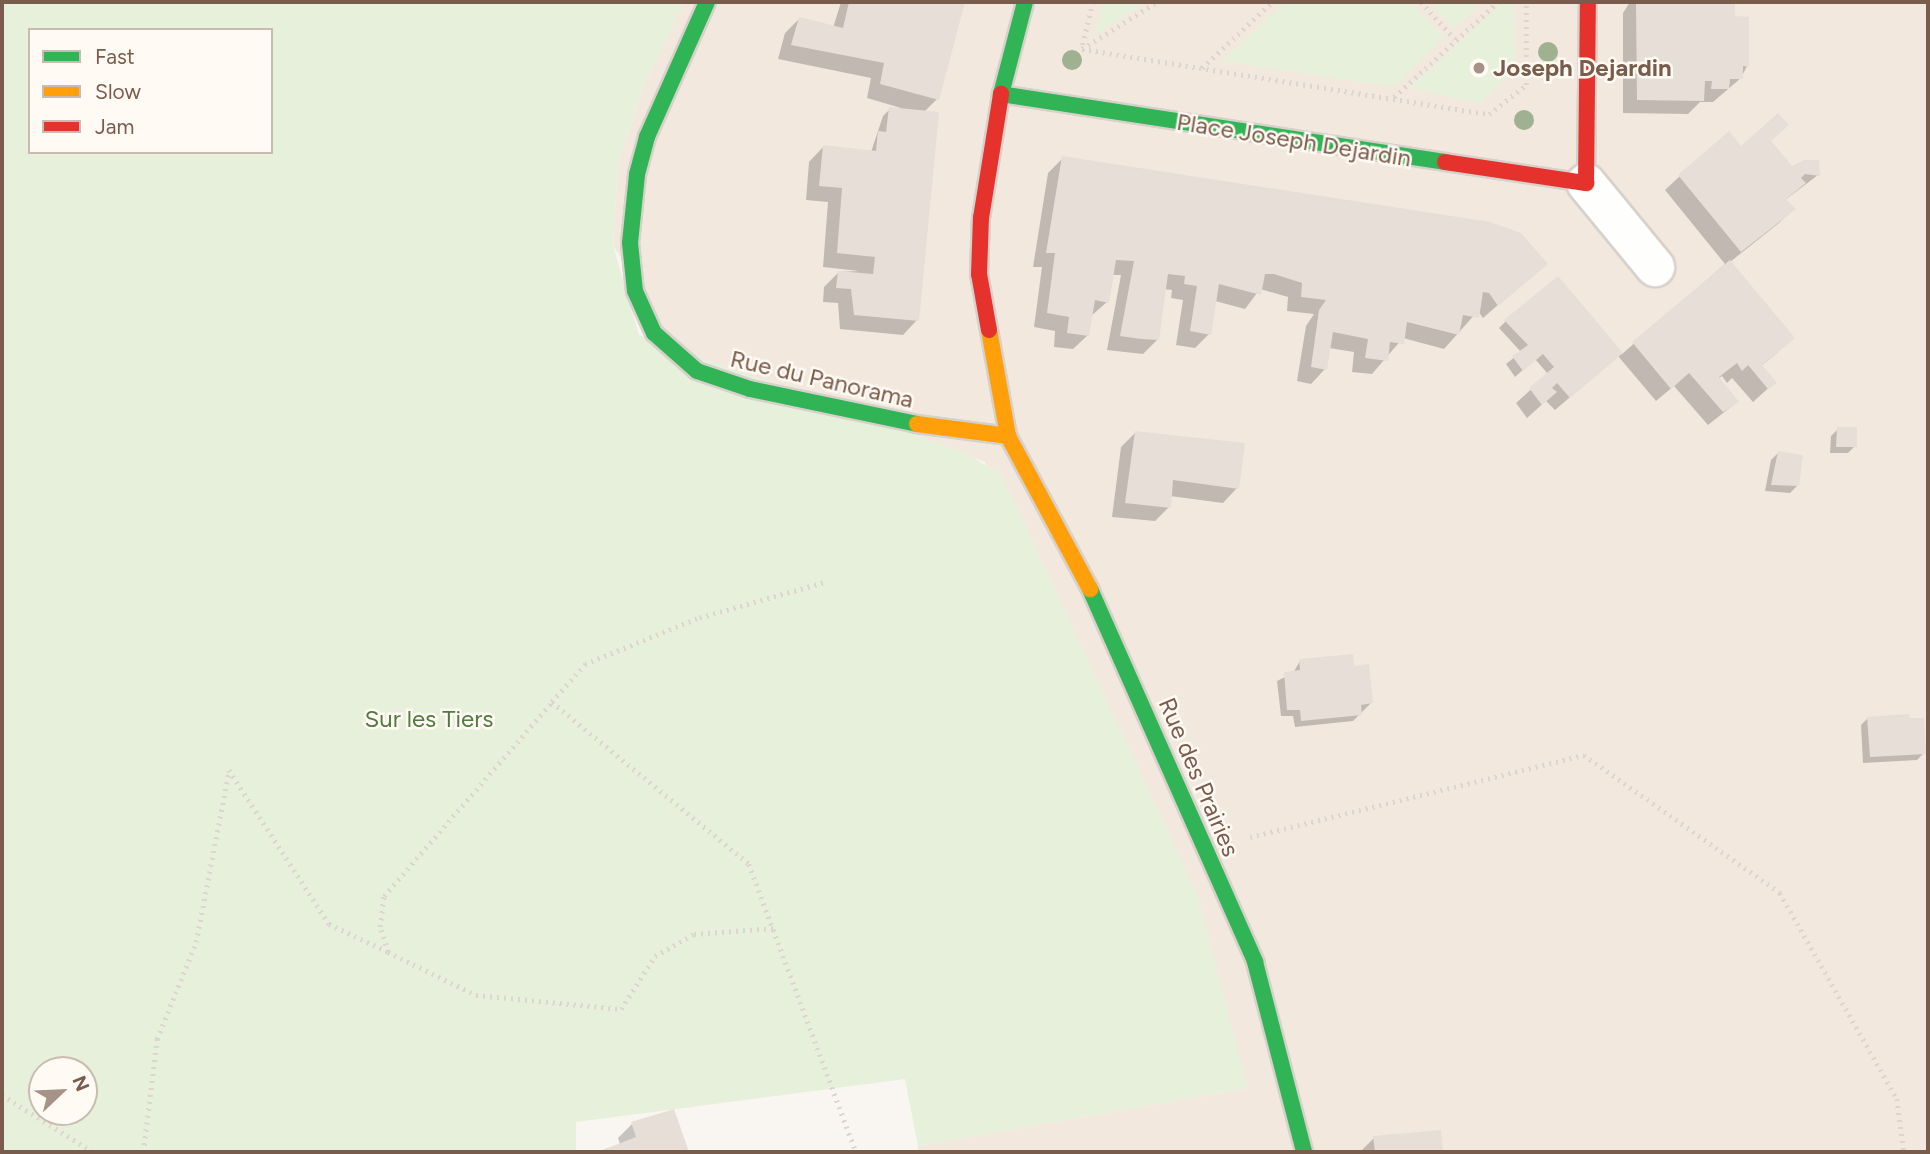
<!DOCTYPE html>
<style>
body{margin:0}
#map{position:relative;width:1930px;height:1154px;overflow:hidden;background:#f9f5f0;font-family:Figtree,sans-serif}
div>[style]{position:absolute}
[style*='--x']{left:calc(var(--x)*1px);top:calc(var(--y)*1px);width:calc(var(--w)*1px);rotate:calc(var(--a)*1deg)}
.residential>*{inset:0;background:#f2e8de}
.green>*{inset:0;background:#e7f0db}
.shadow>*{inset:0;background:#0003}
.building>*{inset:0;background:#e6ded7}
.path>*{height:4.5px;margin-top:-2.25px;transform-origin:0;background:repeating-linear-gradient(90deg,#dcd5d0 0 2px,transparent 0 7px)}
.roads{filter:drop-shadow(2px 0 #d7d1cb) drop-shadow(-2px 0 #d7d1cb) drop-shadow(0 2px #d7d1cb) drop-shadow(0 -2px #d7d1cb)}
.street>*{height:38px;margin:-19px;padding:0 19px;transform-origin:19px;border-radius:19px;background:#fefefd}
.fast>*{height:16px;margin:-8px;padding:0 8px;transform-origin:8px;border-radius:8px;background:#30b455}
.slow>*{height:16px;margin:-8px;padding:0 8px;transform-origin:8px;border-radius:8px;background:#ff9f0a}
.jam>*{height:16px;margin:-8px;padding:0 8px;transform-origin:8px;border-radius:8px;background:#e5322d}
.trees>*{width:20px;height:20px;margin:-10px;border-radius:50%;background:#9eb190}
.dots>*{width:19px;height:19px;translate:-50% -50%;box-sizing:border-box;border:4px solid #fffaf3;border-radius:50%}
span{translate:-50% -50%;white-space:nowrap;text-align:center;line-height:1.15;-webkit-text-stroke:5px #fffaf3;paint-order:stroke}
.poi-label{font-size:24px;color:#7a5c4d;font-weight:700}
.left{translate:0 -50%;text-align:left}
.street-label{font-size:24px;color:#7a5c4d}
.park-label{font-size:24px;color:#537a41}
.frame{position:absolute;inset:0;border:4px solid #7a5c4d;pointer-events:none}
.legend{position:absolute;left:28px;top:28px;width:245px;height:126px;box-sizing:border-box;background:#fffaf3;border:2px solid #cabbb1;margin:0;padding:9px 12px;list-style:none;font-size:21px;color:#7a5c4d}
.legend li{display:flex;align-items:center;gap:14px;height:35px}
.legend b{width:35px;border:2px solid #cabbb1}
.north{position:absolute;left:28px;top:1056px;width:70px;height:70px;box-sizing:border-box;background:#fffaf3;border:2px solid #cabbb1;border-radius:50%;rotate:67deg;font-size:19px;font-weight:700;line-height:28px;text-align:center;color:#7a5c4d}
.north::after{content:'';display:block;margin:auto;width:24px;height:32px;background:#a69286;clip-path:polygon(50% 0,100% 100%,50% 72%,0 100%)}
</style>
<div id="map">
<div class="residential">
<i style="clip-path:polygon(684px 2px,1928px 2px,1928px 1152px,918px 1152px,918px 1146px,1248px 1088px,985px 462px,926px 439px,700px 389px,613px 245px,618px 165px,644px 85px)"></i>
</div>
<div class="green">
<i style="clip-path:polygon(evenodd,2px 2px,684px 2px,644px 85px,618px 165px,613px 245px,639px 335px,964px 452px,1002px 475px,1197px 893px,1248px 1088px,918px 1146px,905px 1079px,576px 1122px,576px 1152px,2px 1152px,2px 2px,30px 30px,271px 30px,271px 152px,30px 152px,30px 30px,2px 2px,42px 1070px,84px 1070px,84px 1112px,42px 1112px,42px 1070px)"></i>
<i style="clip-path:polygon(1103px 2px,1147px 2px,1094px 35px)"></i>
<i style="clip-path:polygon(1286px 2px,1411px 2px,1444px 37px,1395px 87px,1221px 61px)"></i>
<i style="clip-path:polygon(1430px 2px,1484px 2px,1453px 29px)"></i>
<i style="clip-path:polygon(1503px 2px,1514px 2px,1516px 69px,1481px 103px,1409px 88px)"></i>
</div>
<div class="shadow">
<i style="clip-path:polygon(841px 2px,963px 2px,937px 99px,924px 112px,917px 320px,903px 335px,840px 329px,838px 303px,823px 302px,824px 287px,839px 272px,859px 271px,823px 267px,828px 202px,806px 200px,809px 162px,823px 147px,871px 152px,883px 116px,890px 109px,901px 108px,867px 98px,871px 78px,778px 59px,785px 33px,799px 19px,833px 28px)"></i>
<i style="clip-path:polygon(1630px 2px,1734px 2px,1733px 18px,1747px 66px,1741px 78px,1713px 102px,1700px 102px,1688px 114px,1623px 113px,1623px 13px)"></i>
<i style="clip-path:polygon(1769px 142px,1792px 168px,1818px 175px,1785px 200px,1793px 209px,1779px 223px,1730px 262px,1778px 352px,1761px 366px,1774px 383px,1753px 402px,1732px 378px,1727px 383px,1722px 376px,1718px 379px,1737px 402px,1708px 425px,1674px 386px,1656px 401px,1618px 356px,1555px 410px,1546px 401px,1527px 418px,1516px 403px,1548px 374px,1535px 359px,1515px 377px,1506px 364px,1521px 352px,1499px 328px,1506px 321px,1601px 331px,1622px 354px,1725px 264px,1665px 190px,1680px 176px,1741px 149px)"></i>
<i style="clip-path:polygon(1063px 158px,1545px 264px,1483px 318px,1478px 311px,1444px 349px,1403px 338px,1372px 374px,1352px 372px,1354px 352px,1329px 348px,1325px 369px,1311px 384px,1297px 381px,1306px 326px,1314px 314px,1287px 311px,1288px 297px,1260px 289px,1245px 309px,1215px 301px,1209px 334px,1195px 348px,1176px 345px,1183px 300px,1171px 298px,1172px 290px,1164px 289px,1157px 340px,1143px 354px,1107px 350px,1121px 275px,1112px 275px,1107px 302px,1091px 316px,1088px 335px,1073px 349px,1054px 347px,1055px 331px,1034px 327px,1042px 267px,1033px 267px,1048px 173px)"></i>
<i style="clip-path:polygon(1838px 429px,1855px 446px,1848px 453px,1830px 453px,1831px 436px)"></i>
<i style="clip-path:polygon(1135px 433px,1237px 488px,1223px 503px,1170px 496px,1169px 507px,1155px 521px,1112px 517px,1121px 447px)"></i>
<i style="clip-path:polygon(1778px 453px,1797px 486px,1790px 493px,1765px 491px,1771px 460px)"></i>
<i style="clip-path:polygon(1300px 661px,1353px 667px,1371px 703px,1353px 721px,1295px 727px,1293px 716px,1281px 716px,1277px 681px,1293px 673px)"></i>
<i style="clip-path:polygon(1928px 713px,1928px 744px,1926px 715px)"></i>
<i style="clip-path:polygon(1868px 718px,1924px 753px,1917px 760px,1863px 763px,1861px 725px)"></i>
<i style="clip-path:polygon(673px 1111px,687px 1152px,597px 1152px,620px 1144px,618px 1138px,632px 1124px)"></i>
<i style="clip-path:polygon(1439px 1132px,1441px 1152px,1360px 1152px,1374px 1138px)"></i>
</div>
<div class="building">
<i style="clip-path:polygon(849px 2px,965px 2px,939px 100px,880px 84px,884px 63px,791px 45px,799px 17px,843px 28px)"></i>
<i style="clip-path:polygon(1636px 2px,1735px 2px,1735px 16px,1749px 17px,1749px 67px,1743px 66px,1743px 79px,1730px 79px,1729px 89px,1711px 89px,1712px 81px,1705px 81px,1704px 101px,1637px 100px)"></i>
<i style="clip-path:polygon(889px 107px,939px 112px,919px 321px,854px 315px,851px 289px,836px 288px,838px 271px,873px 274px,875px 257px,837px 253px,842px 188px,819px 186px,823px 145px,876px 151px,878px 131px,886px 132px)"></i>
<i style="clip-path:polygon(1778px 113px,1789px 125px,1771px 141px,1792px 166px,1804px 160px,1819px 160px,1820px 176px,1805px 174px,1801px 178px,1806px 183px,1786px 199px,1796px 209px,1741px 252px,1678px 175px,1729px 131px,1741px 146px)"></i>
<i style="clip-path:polygon(1062px 156px,1490px 222px,1521px 233px,1548px 264px,1498px 306px,1489px 293px,1483px 292px,1479px 318px,1463px 315px,1459px 335px,1407px 322px,1404px 344px,1390px 342px,1388px 361px,1365px 358px,1368px 339px,1333px 332px,1327px 370px,1311px 367px,1319px 310px,1326px 300px,1301px 297px,1302px 283px,1274px 274px,1265px 274px,1261px 295px,1219px 284px,1211px 335px,1190px 331px,1197px 286px,1184px 284px,1185px 276px,1168px 274px,1159px 340px,1141px 339px,1120px 336px,1134px 261px,1116px 260px,1109px 303px,1095px 300px,1089px 336px,1067px 333px,1069px 317px,1047px 313px,1055px 253px,1046px 253px)"></i>
<i style="clip-path:polygon(1730px 260px,1795px 338px,1762px 365px,1777px 383px,1768px 389px,1748px 365px,1742px 371px,1737px 363px,1719px 377px,1739px 402px,1723px 412px,1689px 373px,1671px 389px,1632px 342px)"></i>
<i style="clip-path:polygon(1558px 276px,1623px 353px,1570px 398px,1557px 383px,1552px 388px,1557px 392px,1542px 405px,1529px 388px,1554px 367px,1543px 354px,1523px 371px,1512px 356px,1528px 345px,1504px 320px)"></i>
<i style="clip-path:polygon(1837px 427px,1857px 427px,1857px 447px,1836px 447px)"></i>
<i style="clip-path:polygon(1135px 431px,1245px 443px,1239px 489px,1173px 480px,1171px 508px,1125px 503px)"></i>
<i style="clip-path:polygon(1778px 451px,1803px 455px,1799px 486px,1771px 485px)"></i>
<i style="clip-path:polygon(1353px 654px,1354px 666px,1369px 664px,1373px 703px,1361px 705px,1362px 715px,1301px 721px,1300px 710px,1287px 710px,1284px 672px,1300px 670px,1299px 659px)"></i>
<i style="clip-path:polygon(1909px 714px,1910px 718px,1924px 718px,1926px 754px,1870px 757px,1867px 717px)"></i>
<i style="clip-path:polygon(674px 1109px,689px 1152px,598px 1152px,636px 1137px,631px 1122px)"></i>
<i style="clip-path:polygon(1441px 1130px,1443px 1152px,1375px 1152px,1373px 1136px)"></i>
</div>
<div class="path">
<i style="--x:1093;--y:2;--w:48;--a:103.2"></i>
<i style="--x:1082;--y:49;--w:412;--a:9.1"></i>
<i style="--x:1489;--y:114;--w:47;--a:-38.1"></i>
<i style="--x:1526;--y:85;--w:83;--a:-90"></i>
<i style="--x:1421;--y:2;--w:50;--a:47.4"></i>
<i style="--x:1082;--y:49;--w:89;--a:-32.1"></i>
<i style="--x:1202;--y:68;--w:96;--a:-43.3"></i>
<i style="--x:1394;--y:97;--w:141;--a:-42.4"></i>
<i style="--x:823;--y:583;--w:131;--a:164.1"></i>
<i style="--x:697;--y:619;--w:120;--a:157.9"></i>
<i style="--x:586;--y:664;--w:51;--a:131.8"></i>
<i style="--x:552;--y:702;--w:255;--a:39.4"></i>
<i style="--x:749;--y:864;--w:307;--a:69.6"></i>
<i style="--x:1250;--y:837;--w:344;--a:-13.8"></i>
<i style="--x:1584;--y:755;--w:240;--a:35.1"></i>
<i style="--x:1780;--y:893;--w:237;--a:60.4"></i>
<i style="--x:1897;--y:1099;--w:53;--a:82.5"></i>
<i style="--x:388;--y:952;--w:98;--a:26"></i>
<i style="--x:476;--y:995;--w:146;--a:5.5"></i>
<i style="--x:621;--y:1009;--w:63;--a:-57.3"></i>
<i style="--x:655;--y:956;--w:45;--a:-29.4"></i>
<i style="--x:694;--y:934;--w:80;--a:-4.3"></i>
<i style="--x:2;--y:1095;--w:107;--a:32.1"></i>
<i style="--x:143;--y:1152;--w:114;--a:-82.9"></i>
<i style="--x:157;--y:1039;--w:105;--a:-68.1"></i>
<i style="--x:196;--y:942;--w:175;--a:-79.1"></i>
<i style="--x:229;--y:770;--w:184;--a:57"></i>
<i style="--x:329;--y:924;--w:65;--a:25.4"></i>
<i style="--x:388;--y:952;--w:26;--a:-108"></i>
<i style="--x:380;--y:927;--w:31;--a:-83"></i>
<i style="--x:384;--y:896;--w:257;--a:-49.1"></i>
</div>
<div class="roads">
<div class="street">
<i style="--x:1586;--y:183;--w:109;--a:50.6"></i>
</div>
<div class="fast">
<i style="--x:707;--y:2;--w:148;--a:114"></i>
<i style="--x:647;--y:137;--w:39;--a:105"></i>
<i style="--x:637;--y:175;--w:68;--a:95.9"></i>
<i style="--x:630;--y:243;--w:48;--a:84.1"></i>
<i style="--x:635;--y:291;--w:46;--a:65.7"></i>
<i style="--x:654;--y:333;--w:57;--a:41.5"></i>
<i style="--x:697;--y:371;--w:56;--a:18.8"></i>
<i style="--x:750;--y:389;--w:171;--a:11.8"></i>
<i style="--x:1025;--y:2;--w:95;--a:104.6"></i>
<i style="--x:1001;--y:94;--w:449;--a:8.7"></i>
<i style="--x:1090;--y:589;--w:408;--a:66.1"></i>
<i style="--x:1255;--y:962;--w:196;--a:75.5"></i>
</div>
<div class="slow">
<i style="--x:989;--y:330;--w:108;--a:79.8"></i>
<i style="--x:1008;--y:436;--w:174;--a:61.8"></i>
<i style="--x:917;--y:424;--w:92;--a:7.5"></i>
</div>
<div class="jam">
<i style="--x:1445;--y:162;--w:143;--a:8.5"></i>
<i style="--x:1586;--y:183;--w:181;--a:-89.4"></i>
<i style="--x:989;--y:330;--w:57;--a:-100.1"></i>
<i style="--x:979;--y:274;--w:56;--a:-88"></i>
<i style="--x:981;--y:218;--w:126;--a:-80.8"></i>
</div>
</div>
<div class="trees">
<i style="left:1548px;top:52px"></i>
<i style="left:1072px;top:60px"></i>
<i style="left:1524px;top:120px"></i>
</div>
<div class="dots">
<i style="left:1479px;top:68px;background:#a69286"></i>
</div>
<div class="poi-label">
<span class="left" style="left:1493px;top:68px">Joseph Dejardin</span>
</div>
<div class="street-label">
<span style="left:1294px;top:140px;rotate:9deg">Place Joseph Dejardin</span>
<span style="left:822px;top:379px;rotate:13deg">Rue du Panorama</span>
<span style="left:1199px;top:777px;rotate:67deg">Rue des Prairies</span>
</div>
<div class="park-label">
<span style="left:429px;top:719px">Sur les Tiers</span>
</div>
<div class="frame"></div>
<ul class="legend">
<li><b style="height:9px;background:#30b455"></b>Fast</li>
<li><b style="height:9px;background:#ff9f0a"></b>Slow</li>
<li><b style="height:9px;background:#e5322d"></b>Jam</li>
</ul>
<div class="north">N</div>
</div>
